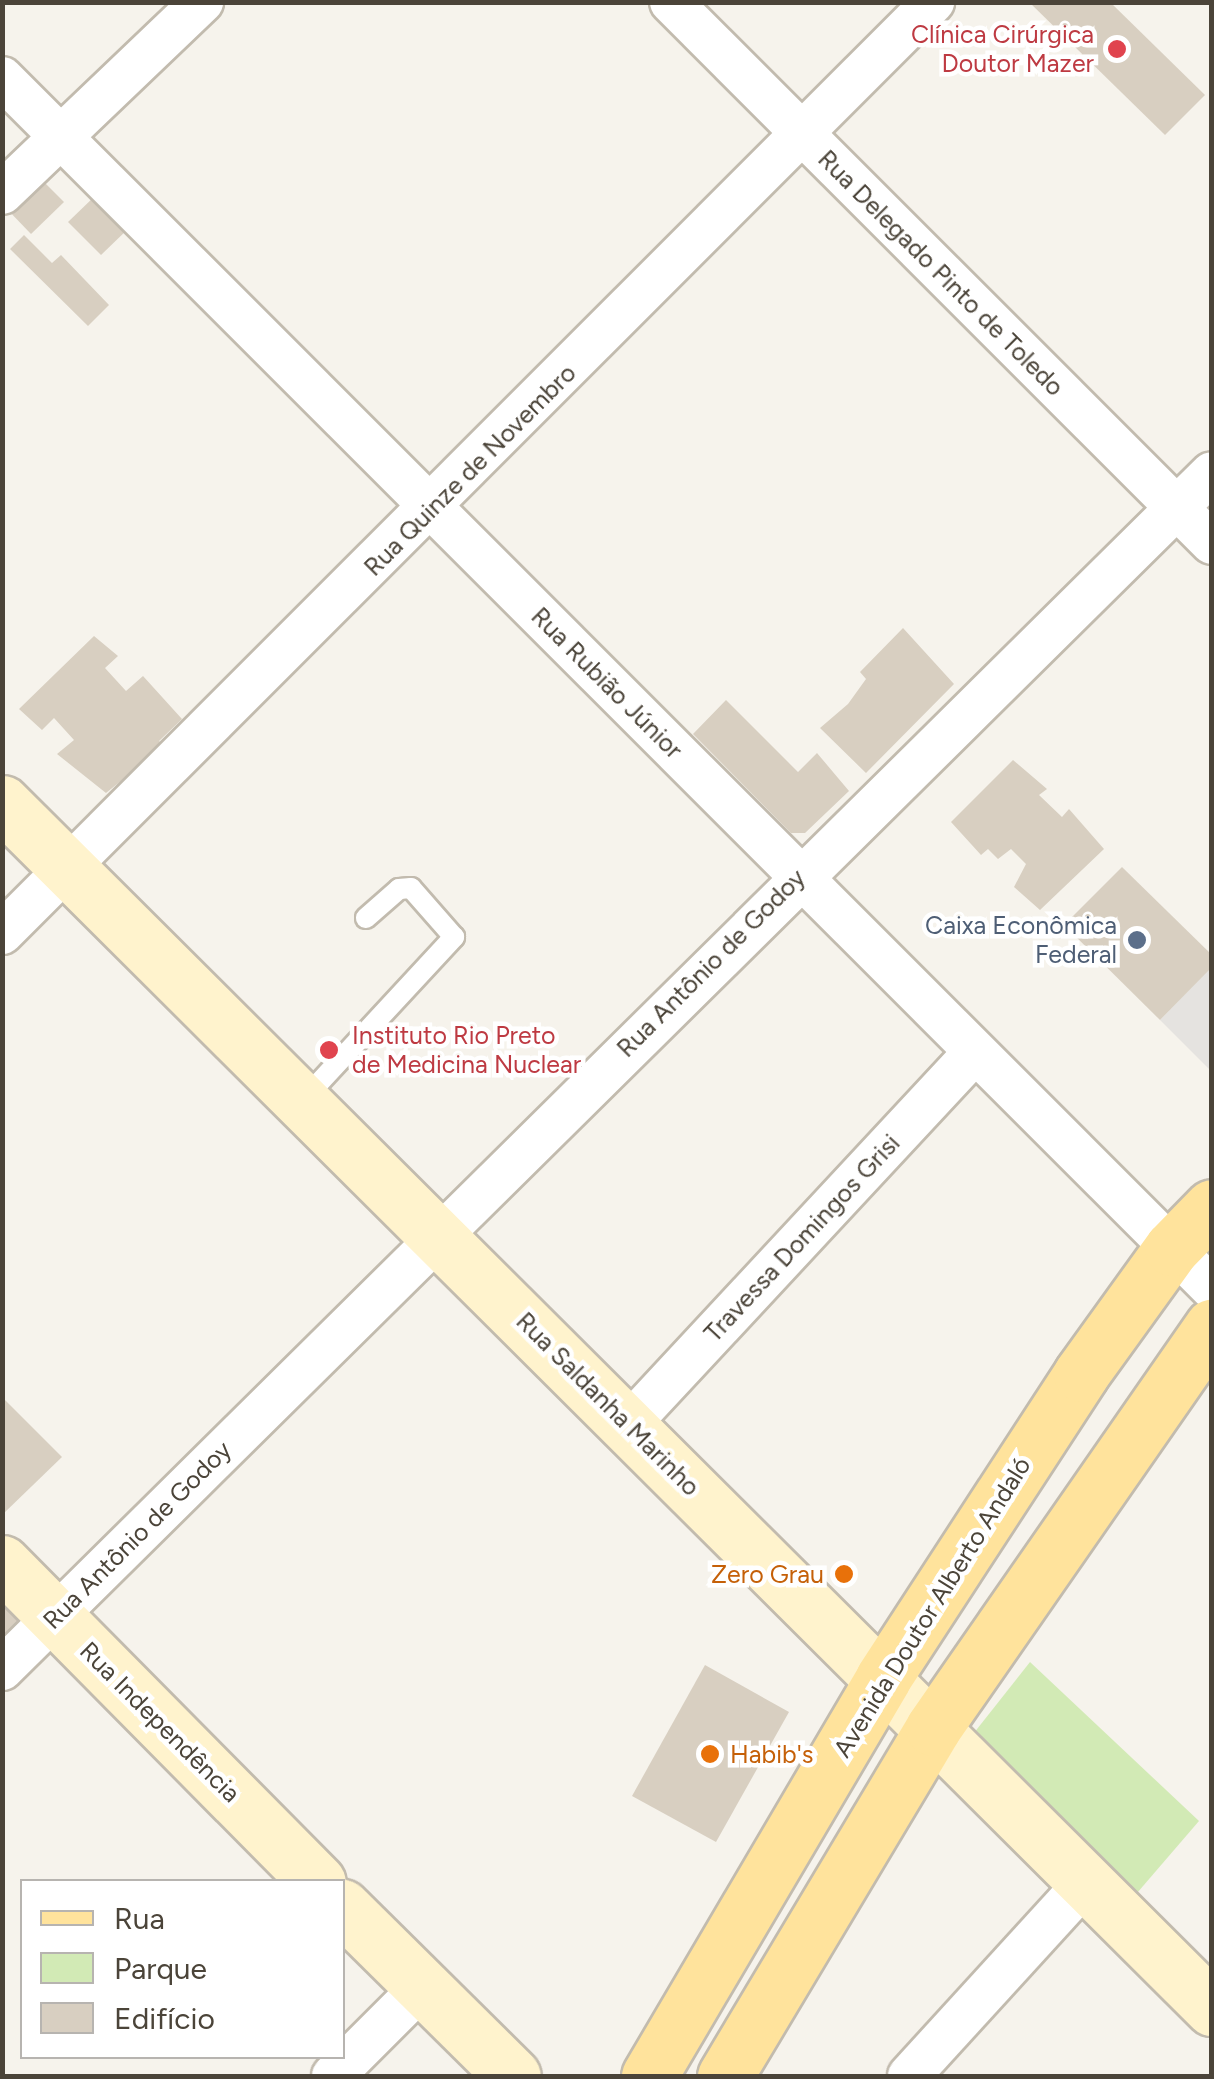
<!DOCTYPE html>
<meta charset="utf-8">
<style>
body{margin:0}
#map{position:relative;width:1214px;height:2079px;overflow:hidden;background:#f6f3ec;font-family:Figtree,sans-serif}
div>[style]{position:absolute}
[style*='--x']{left:calc(var(--x)*1px);top:calc(var(--y)*1px);width:calc(var(--w)*1px);rotate:calc(var(--a)*1deg)}
.green>*{inset:0;background:#d2eab5}
.parking>*{inset:0;background:#e5e3e0}
.building>*{inset:0;background:#d8cfc1}
.roads{filter:drop-shadow(2px 0 #c2bbae) drop-shadow(-2px 0 #c2bbae) drop-shadow(0 2px #c2bbae) drop-shadow(0 -2px #c2bbae)}
.lane>*{height:20px;margin:-10px;padding:0 10px;transform-origin:10px;border-radius:10px;background:#fff}
.street>*{height:42px;margin:-21px;padding:0 21px;transform-origin:21px;border-radius:21px;background:#fff}
.secondary>*{height:55px;margin:-27.5px;padding:0 27.5px;transform-origin:27.5px;border-radius:27.5px;background:#fff3cd}
.primary>*{height:55px;margin:-27.5px;padding:0 27.5px;transform-origin:27.5px;border-radius:27.5px;background:#ffe39c}
.dots>*{width:28px;height:28px;translate:-50% -50%;box-sizing:border-box;border:5px solid #fff;border-radius:50%}
span{translate:-50% -50%;white-space:nowrap;text-align:center;line-height:1.15;-webkit-text-stroke:9px #fff;paint-order:stroke}
.health-label{font-size:25px;color:#be3a42}
.right{translate:-100% -50%;text-align:right}
.left{translate:0 -50%;text-align:left}
.street-label{font-size:25px;color:#4b4439}
.service-label{font-size:25px;color:#4e5e75}
.food-label{font-size:25px;color:#c56008}
.frame{position:absolute;inset:0;border:5px solid #4b4439;pointer-events:none}
.legend{position:absolute;left:20px;top:1879px;width:325px;height:180px;box-sizing:border-box;background:#fff;border:2px solid #b7b4b0;margin:0;padding:12px 18px;list-style:none;font-size:30px;color:#4b4439}
.legend li{display:flex;align-items:center;gap:20px;height:50px}
.legend b{width:50px;border:2px solid #b7b4b0}
</style>
<div id="map">
<div class="green">
<i style="clip-path:polygon(1030px 1662px,1199px 1821px,1125px 1907px,966px 1743px)"></i>
</div>
<div class="parking">
<i style="clip-path:polygon(1211px 967px,1211px 1071px,1160px 1020px)"></i>
</div>
<div class="building">
<i style="clip-path:polygon(1029px 2px,1110px 2px,1205px 95px,1165px 135px)"></i>
<i style="clip-path:polygon(38px 176px,64px 202px,31px 234px,6px 208px)"></i>
<i style="clip-path:polygon(96px 195px,129px 228px,101px 255px,68px 222px)"></i>
<i style="clip-path:polygon(24px 235px,52px 263px,61px 255px,109px 305px,88px 326px,10px 249px)"></i>
<i style="clip-path:polygon(903px 628px,954px 684px,866px 773px,820px 728px,848px 704px,866px 679px,860px 672px)"></i>
<i style="clip-path:polygon(94px 636px,118px 656px,105px 668px,126px 691px,143px 676px,182px 719px,159px 741px,164px 746px,106px 793px,57px 754px,74px 740px,54px 718px,42px 730px,19px 709px)"></i>
<i style="clip-path:polygon(726px 700px,798px 772px,817px 753px,849px 791px,805px 833px,791px 833px,693px 734px)"></i>
<i style="clip-path:polygon(1013px 760px,1047px 789px,1039px 795px,1062px 817px,1069px 809px,1104px 849px,1040px 910px,1014px 887px,1026px 864px,1011px 849px,998px 859px,988px 849px,981px 855px,951px 822px)"></i>
<i style="clip-path:polygon(1122px 867px,1212px 955px,1212px 967px,1160px 1020px,1064px 925px)"></i>
<i style="clip-path:polygon(2px 1397px,62px 1457px,2px 1515px)"></i>
<i style="clip-path:polygon(2px 1593px,30px 1620px,2px 1648px)"></i>
<i style="clip-path:polygon(705px 1665px,789px 1712px,716px 1842px,632px 1796px)"></i>
</div>
<div class="roads">
<div class="lane">
<i style="--x:304;--y:1099;--w:221;--a:-47.2"></i>
<i style="--x:454;--y:937;--w:65;--a:-131.3"></i>
<i style="--x:411;--y:888;--w:12;--a:175"></i>
<i style="--x:399;--y:889;--w:44;--a:138.7"></i>
</div>
<div class="street">
<i style="--x:671;--y:2;--w:765;--a:45"></i>
<i style="--x:2;--y:78;--w:1711;--a:45"></i>
<i style="--x:2;--y:193;--w:277;--a:-43.7"></i>
<i style="--x:2;--y:933;--w:1317;--a:-45"></i>
<i style="--x:628;--y:1425;--w:509;--a:-47.07"></i>
<i style="--x:2;--y:1669;--w:1701;--a:-44.67"></i>
<i style="--x:333;--y:2076;--w:126;--a:-45"></i>
<i style="--x:909;--y:2076;--w:263;--a:-47.6"></i>
</div>
<div class="secondary">
<i style="--x:2;--y:803;--w:1708;--a:44.88"></i>
<i style="--x:2;--y:1563;--w:449;--a:45.3"></i>
<i style="--x:342;--y:1907;--w:240;--a:44.7"></i>
</div>
<div class="primary">
<i style="--x:649;--y:2076;--w:462;--a:-59.5"></i>
<i style="--x:883;--y:1678;--w:363;--a:-56.9"></i>
<i style="--x:1081;--y:1374;--w:155;--a:-54.2"></i>
<i style="--x:1172;--y:1248;--w:57;--a:-45.7"></i>
<i style="--x:725;--y:2076;--w:405;--a:-59.1"></i>
<i style="--x:933;--y:1728;--w:489;--a:-55.2"></i>
</div>
</div>
<div class="dots">
<i style="left:1117px;top:49px;background:#e0444e"></i>
<i style="left:1137px;top:940px;background:#5c6f8a"></i>
<i style="left:329px;top:1050px;background:#e0444e"></i>
<i style="left:844px;top:1574px;background:#e8710a"></i>
<i style="left:710px;top:1754px;background:#e8710a"></i>
</div>
<div class="health-label">
<span class="right" style="left:1094px;top:49px">Clínica Cirúrgica<br>Doutor Mazer</span>
<span class="left" style="left:352px;top:1050px">Instituto Rio Preto<br>de Medicina Nuclear</span>
</div>
<div class="street-label">
<span style="left:941px;top:273px;rotate:45deg">Rua Delegado Pinto de Toledo</span>
<span style="left:470px;top:470px;rotate:-45deg">Rua Quinze de Novembro</span>
<span style="left:607px;top:683px;rotate:45deg">Rua Rubião Júnior</span>
<span style="left:711px;top:963px;rotate:-45deg">Rua Antônio de Godoy</span>
<span style="left:802px;top:1238px;rotate:-47deg">Travessa Domingos Grisi</span>
<span style="left:608px;top:1404px;rotate:45deg">Rua Saldanha Marinho</span>
<span style="left:137px;top:1535px;rotate:-45deg">Rua Antônio de Godoy</span>
<span style="left:932px;top:1607px;rotate:-58deg">Avenida Doutor Alberto Andaló</span>
<span style="left:160px;top:1722px;rotate:45deg">Rua Independência</span>
</div>
<div class="service-label">
<span class="right" style="left:1117px;top:940px">Caixa Econômica<br>Federal</span>
</div>
<div class="food-label">
<span class="right" style="left:824px;top:1574px">Zero Grau</span>
<span class="left" style="left:730px;top:1754px">Habib's</span>
</div>
<div class="frame"></div>
<ul class="legend">
<li><b style="height:12px;background:#ffe39c"></b>Rua</li>
<li><b style="height:28px;background:#d2eab5"></b>Parque</li>
<li><b style="height:28px;background:#d8cfc1"></b>Edifício</li>
</ul>
</div>
